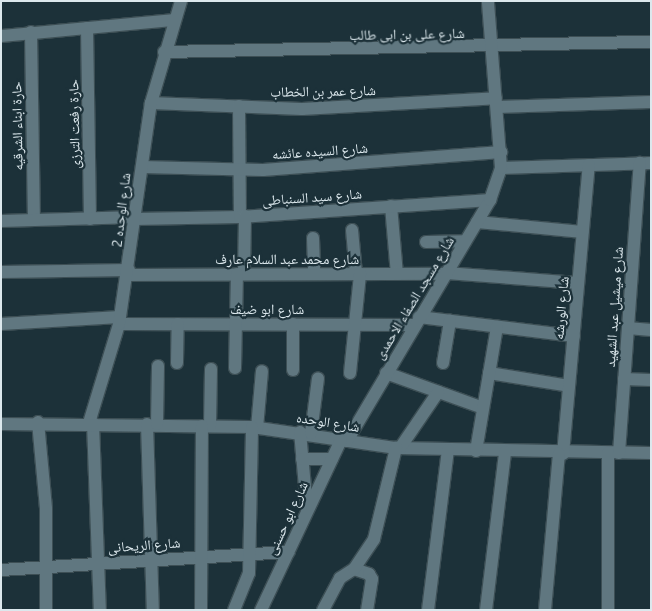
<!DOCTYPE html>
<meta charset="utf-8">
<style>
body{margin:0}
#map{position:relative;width:652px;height:611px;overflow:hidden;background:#1c3139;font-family:Ubuntu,"Noto Naskh Arabic",sans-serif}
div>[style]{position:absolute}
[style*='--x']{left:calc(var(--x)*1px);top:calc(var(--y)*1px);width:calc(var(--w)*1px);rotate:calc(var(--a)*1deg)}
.roads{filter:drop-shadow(1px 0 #3d4f55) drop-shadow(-1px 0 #3d4f55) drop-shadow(0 1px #3d4f55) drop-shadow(0 -1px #3d4f55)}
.minor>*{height:12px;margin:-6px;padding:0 6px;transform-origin:6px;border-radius:6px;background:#607780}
span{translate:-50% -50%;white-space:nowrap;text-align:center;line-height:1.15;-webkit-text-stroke:4.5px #1c3139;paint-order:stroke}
.street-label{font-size:14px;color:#dce8ed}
.frame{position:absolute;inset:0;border:2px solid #dce8ed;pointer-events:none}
</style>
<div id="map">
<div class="roads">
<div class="minor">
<i style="--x:87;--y:28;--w:191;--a:89.1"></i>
<i style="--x:31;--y:32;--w:188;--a:89.1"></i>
<i style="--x:1;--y:36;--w:174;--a:-5.3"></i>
<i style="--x:164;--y:52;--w:487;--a:-1.2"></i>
<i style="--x:151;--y:103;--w:151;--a:2.3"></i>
<i style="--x:302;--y:109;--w:194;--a:-3.2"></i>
<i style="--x:239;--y:106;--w:111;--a:89.5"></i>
<i style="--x:497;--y:107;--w:154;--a:-1.9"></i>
<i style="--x:142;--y:167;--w:121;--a:1.4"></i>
<i style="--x:263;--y:170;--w:239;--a:-4.3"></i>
<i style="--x:501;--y:168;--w:150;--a:-1.9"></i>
<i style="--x:391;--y:206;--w:68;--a:85"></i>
<i style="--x:135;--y:219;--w:105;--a:-1.1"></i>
<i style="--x:240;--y:217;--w:251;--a:-3.9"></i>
<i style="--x:1;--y:221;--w:135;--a:-1.7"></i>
<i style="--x:477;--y:222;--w:106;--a:5.4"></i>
<i style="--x:352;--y:230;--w:44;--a:84.8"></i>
<i style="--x:313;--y:238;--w:36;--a:88"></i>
<i style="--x:426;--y:242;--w:39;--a:-1"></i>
<i style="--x:1;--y:272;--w:128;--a:-0.9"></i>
<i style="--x:446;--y:273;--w:132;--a:4.3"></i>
<i style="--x:244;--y:274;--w:58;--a:-89"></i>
<i style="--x:128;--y:275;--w:318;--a:-0.2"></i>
<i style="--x:419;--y:317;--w:156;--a:7"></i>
<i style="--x:1;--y:324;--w:119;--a:-3.4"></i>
<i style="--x:119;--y:324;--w:296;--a:0.2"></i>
<i style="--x:628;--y:328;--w:23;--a:5"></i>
<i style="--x:177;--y:363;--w:39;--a:-89"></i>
<i style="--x:443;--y:363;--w:43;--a:-80.5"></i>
<i style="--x:235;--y:368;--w:94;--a:-88.8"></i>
<i style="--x:293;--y:370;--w:46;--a:-90"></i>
<i style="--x:350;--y:373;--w:100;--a:-84.2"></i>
<i style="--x:386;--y:373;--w:103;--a:19.8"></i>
<i style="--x:489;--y:373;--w:81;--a:9.2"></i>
<i style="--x:624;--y:379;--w:27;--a:2"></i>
<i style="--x:38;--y:422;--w:87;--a:84.7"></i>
<i style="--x:46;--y:509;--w:101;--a:90"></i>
<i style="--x:89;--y:423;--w:103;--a:-73.1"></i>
<i style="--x:119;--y:324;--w:223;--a:-81.8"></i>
<i style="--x:151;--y:103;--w:106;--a:-73.6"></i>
<i style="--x:93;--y:423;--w:187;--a:87.9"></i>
<i style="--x:1;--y:424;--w:251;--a:0.7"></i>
<i style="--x:252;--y:427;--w:146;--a:8.3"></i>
<i style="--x:396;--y:448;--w:255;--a:1.1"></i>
<i style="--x:147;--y:424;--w:186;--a:88.2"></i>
<i style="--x:157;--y:424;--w:58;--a:-89"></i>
<i style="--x:210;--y:426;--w:57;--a:-89"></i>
<i style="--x:257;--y:428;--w:57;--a:-85"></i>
<i style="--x:300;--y:432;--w:77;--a:84.8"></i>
<i style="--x:311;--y:433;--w:55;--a:-82.7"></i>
<i style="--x:347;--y:441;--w:280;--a:-59.3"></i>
<i style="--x:490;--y:200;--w:34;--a:-71"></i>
<i style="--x:501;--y:168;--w:168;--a:-94.5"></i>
<i style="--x:400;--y:448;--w:68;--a:-55.8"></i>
<i style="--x:476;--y:451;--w:126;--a:-80.4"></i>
<i style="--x:619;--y:453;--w:291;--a:-85.9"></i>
<i style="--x:563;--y:454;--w:290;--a:-84.9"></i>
<i style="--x:302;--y:459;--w:30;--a:0"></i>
<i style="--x:354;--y:569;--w:16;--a:18"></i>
<i style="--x:369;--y:574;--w:6;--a:59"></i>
<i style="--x:372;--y:579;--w:31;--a:99"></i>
<i style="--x:1;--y:570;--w:288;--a:-3.6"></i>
<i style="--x:201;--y:610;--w:184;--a:-89.7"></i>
<i style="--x:234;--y:610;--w:40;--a:-68"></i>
<i style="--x:249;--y:573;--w:146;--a:-88.8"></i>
<i style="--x:261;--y:610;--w:188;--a:-64.8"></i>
<i style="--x:323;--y:610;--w:36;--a:-62"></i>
<i style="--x:340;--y:578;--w:17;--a:-33"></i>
<i style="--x:354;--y:569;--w:36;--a:-56"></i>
<i style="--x:374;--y:539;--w:94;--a:-76.4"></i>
<i style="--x:428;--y:610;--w:161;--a:-82.9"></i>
<i style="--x:486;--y:610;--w:159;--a:-83.1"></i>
<i style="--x:545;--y:610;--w:157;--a:-84.9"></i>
<i style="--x:608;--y:610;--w:157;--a:-90"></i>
</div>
</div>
<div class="street-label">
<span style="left:407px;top:34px;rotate:-1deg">شارع على بن ابى طالب</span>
<span style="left:323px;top:91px;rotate:-1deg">شارع عمر بن الخطاب</span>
<span style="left:74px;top:124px;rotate:-91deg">حارة رفعت الترزى</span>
<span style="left:17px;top:126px;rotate:-91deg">حارة ابناء الشرقيه</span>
<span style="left:320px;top:151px;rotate:-4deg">شارع السيده عائشه</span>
<span style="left:312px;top:197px;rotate:-4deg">شارع سيد السنباطى</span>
<span style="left:121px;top:210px;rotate:-83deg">شارع الوحده 2</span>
<span style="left:287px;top:259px">شارع محمد عبد السلام عارف</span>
<span style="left:414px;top:298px;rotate:-59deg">شارع مسجد الصفاء الاحمدى</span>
<span style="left:614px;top:307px;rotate:-86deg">شارع ميشيل عبد الشهيد</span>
<span style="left:561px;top:308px;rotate:-85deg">شارع الورشه</span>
<span style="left:267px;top:309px">شارع ابو ضيف</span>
<span style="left:328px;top:422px;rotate:9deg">شارع الوحده</span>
<span style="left:287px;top:518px;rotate:-65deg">شارع ابو حسنى</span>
<span style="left:144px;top:545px;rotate:-4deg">شارع الريحانى</span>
</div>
<div class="frame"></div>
</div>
